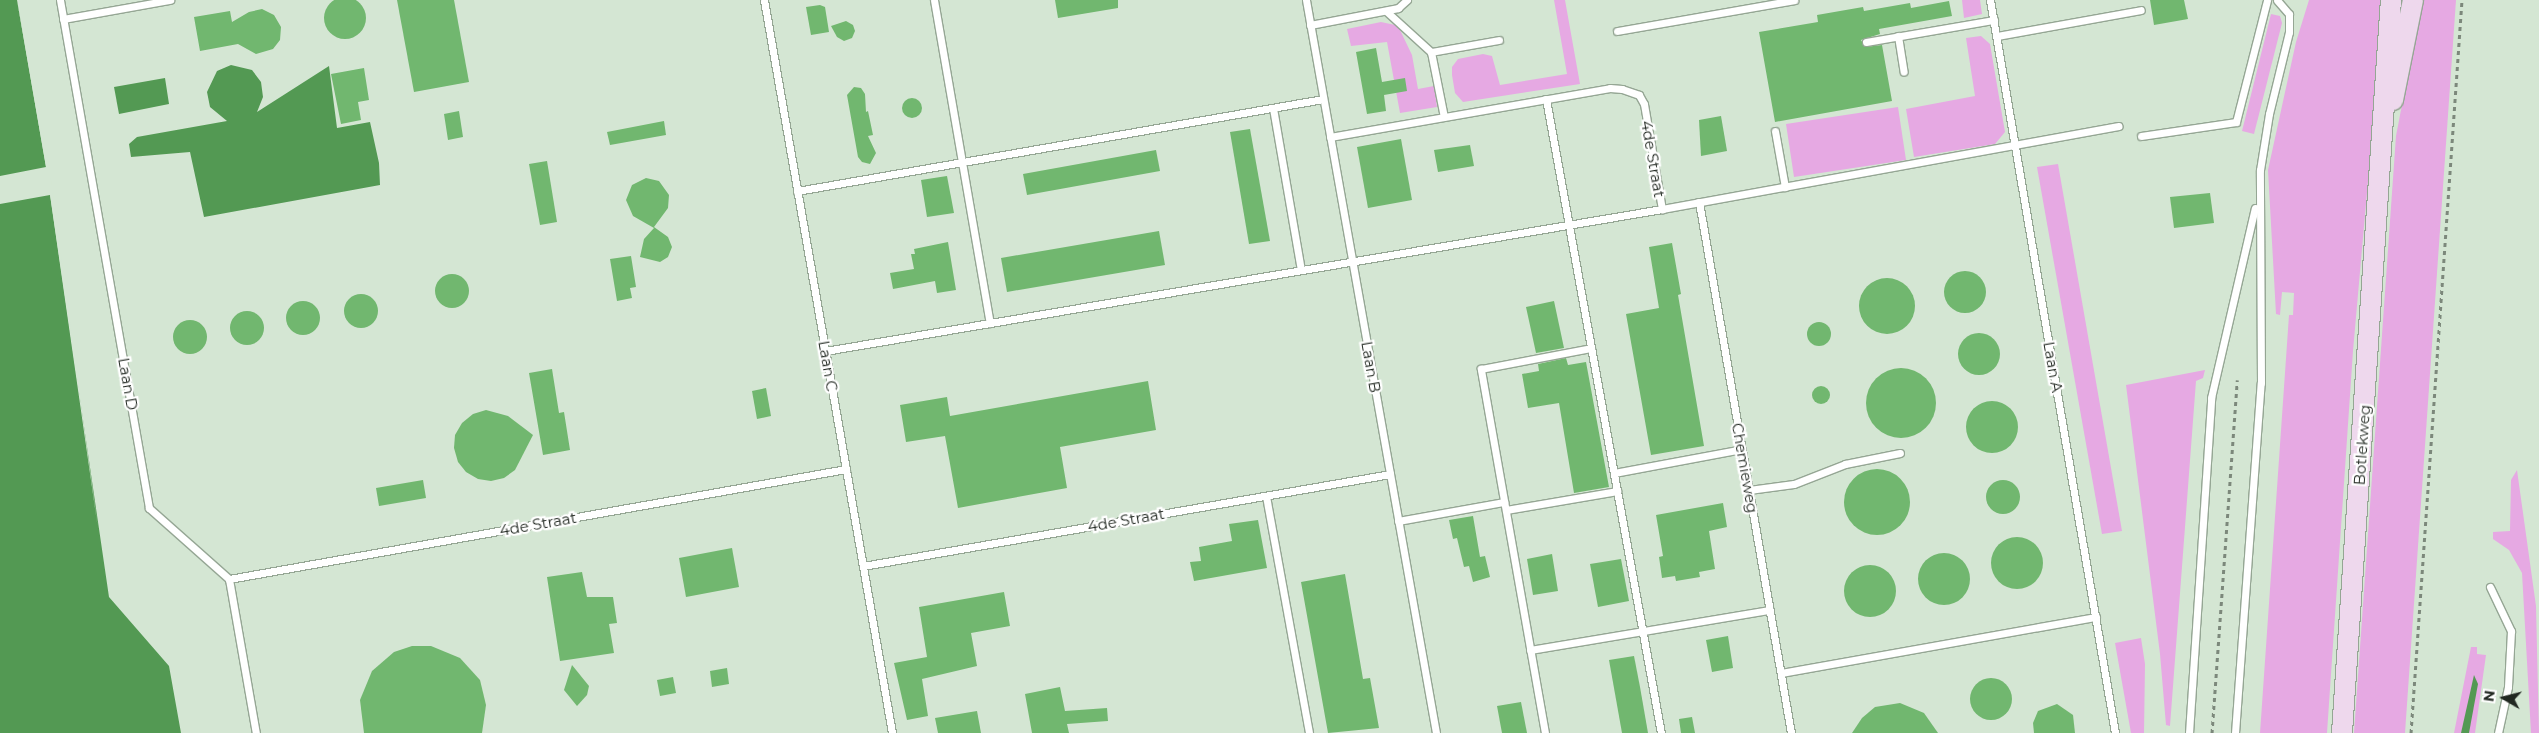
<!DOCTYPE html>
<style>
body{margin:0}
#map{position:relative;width:2539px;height:733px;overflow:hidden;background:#d4e6d3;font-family:Montserrat,sans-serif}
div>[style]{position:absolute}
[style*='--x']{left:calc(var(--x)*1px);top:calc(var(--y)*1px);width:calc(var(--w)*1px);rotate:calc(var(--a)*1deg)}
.green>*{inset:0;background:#e6a9e3}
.water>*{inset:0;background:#539953}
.pier>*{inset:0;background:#d4e6d3}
.building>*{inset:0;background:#71b76f}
.round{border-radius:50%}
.path>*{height:3px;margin-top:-1.5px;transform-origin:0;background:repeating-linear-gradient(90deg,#7c887b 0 4px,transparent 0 8px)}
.roads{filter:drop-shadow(1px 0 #95a694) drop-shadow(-1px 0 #95a694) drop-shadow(0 1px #95a694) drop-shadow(0 -1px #95a694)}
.lane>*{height:7px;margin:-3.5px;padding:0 3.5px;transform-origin:3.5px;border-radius:3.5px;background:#fff}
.secondary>*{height:20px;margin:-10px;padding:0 10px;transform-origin:10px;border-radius:10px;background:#eed8ed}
span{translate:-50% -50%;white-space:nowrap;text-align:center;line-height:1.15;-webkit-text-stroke:4.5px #fff;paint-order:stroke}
.street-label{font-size:15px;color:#212821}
.north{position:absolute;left:2479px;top:673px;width:50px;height:50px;-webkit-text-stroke:4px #fff;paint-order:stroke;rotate:278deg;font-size:14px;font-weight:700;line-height:20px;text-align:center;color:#212821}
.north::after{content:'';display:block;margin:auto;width:18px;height:22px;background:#212821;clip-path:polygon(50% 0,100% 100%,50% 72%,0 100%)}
</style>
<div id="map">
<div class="green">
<i style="clip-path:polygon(1554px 0,1565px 0,1580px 84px,1463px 102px,1455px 93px,1452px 75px,1452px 67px,1458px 59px,1483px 54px,1492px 56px,1500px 85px,1567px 74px)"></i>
<i style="clip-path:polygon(1962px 0,1980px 0,1982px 14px,1964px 18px)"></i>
<i style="clip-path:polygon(2309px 0,2384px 0,2353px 351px,2327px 733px,2260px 733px,2289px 315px,2293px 315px,2294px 293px,2282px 292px,2280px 315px,2276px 314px,2268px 170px,2296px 42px)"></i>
<i style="clip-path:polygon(2422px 0,2456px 0,2405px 733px,2354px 733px,2396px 136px)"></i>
<i style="clip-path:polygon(2271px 14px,2280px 16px,2282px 23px,2254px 134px,2242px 131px)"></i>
<i style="clip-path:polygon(1381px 22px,1395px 25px,1400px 30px,1412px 55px,1418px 89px,1434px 86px,1437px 107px,1400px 113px,1387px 42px,1351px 46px,1347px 29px)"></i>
<i style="clip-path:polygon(1981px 36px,1990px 44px,2005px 132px,1995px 144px,1914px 157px,1906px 109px,1975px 96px,1966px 38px)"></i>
<i style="clip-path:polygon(1898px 107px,1906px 160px,1794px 177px,1786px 124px)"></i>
<i style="clip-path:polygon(2058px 164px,2122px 531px,2102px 534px,2037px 167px)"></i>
<i style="clip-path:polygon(2205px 370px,2203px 378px,2196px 381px,2170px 726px,2166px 725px,2160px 654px,2126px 385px)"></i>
<i style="clip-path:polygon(2517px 470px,2536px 606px,2539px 733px,2531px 733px,2522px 573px,2509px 550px,2493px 539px,2493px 532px,2510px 531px,2511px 480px)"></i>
<i style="clip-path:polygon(2141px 638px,2145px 664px,2144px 733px,2131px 733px,2115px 643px)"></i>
<i style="clip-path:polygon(2471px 647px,2477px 647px,2477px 654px,2486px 655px,2475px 733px,2454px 733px)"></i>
</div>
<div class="water">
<i style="clip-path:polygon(0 0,17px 0,46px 167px,109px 597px,169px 666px,181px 733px,0 733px)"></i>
<i style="clip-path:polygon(231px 65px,252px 70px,261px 82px,263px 97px,257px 112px,329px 66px,337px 128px,370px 122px,379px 163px,380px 185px,204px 217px,190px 152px,131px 157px,129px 144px,137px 137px,227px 121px,210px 107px,207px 92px,217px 71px)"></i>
<i style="clip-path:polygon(165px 78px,169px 104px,119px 114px,114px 87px)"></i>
<i style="clip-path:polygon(2474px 675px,2478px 684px,2469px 733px,2461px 733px)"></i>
</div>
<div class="pier">
<i style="clip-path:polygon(17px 0,49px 166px,98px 529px,50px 195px,0 204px,0 176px,46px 167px)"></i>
</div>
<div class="building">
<i class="round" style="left:324px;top:-3px;width:42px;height:42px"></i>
<i style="clip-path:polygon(397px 0,454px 0,469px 82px,414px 92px)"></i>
<i style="clip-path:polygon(1055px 0,1118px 0,1118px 8px,1058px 18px)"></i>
<i style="clip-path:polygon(2150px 0,2184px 0,2188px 19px,2154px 25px)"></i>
<i style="clip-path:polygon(1949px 1px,1952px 16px,1879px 29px,1880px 34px,1861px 40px,1865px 47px,1882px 45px,1892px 101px,1775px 122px,1759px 32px,1818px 22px,1817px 15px,1863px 7px,1864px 11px,1910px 3px,1911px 8px)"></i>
<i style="clip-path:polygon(820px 5px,825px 7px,829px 32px,811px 35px,806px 7px)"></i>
<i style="clip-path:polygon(262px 9px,274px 15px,281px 27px,280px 40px,273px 49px,256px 54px,238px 44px,200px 51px,194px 17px,230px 11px,232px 22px,249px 12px)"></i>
<i style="clip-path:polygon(846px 21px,853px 25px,855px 31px,852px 38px,844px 41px,837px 37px,831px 26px)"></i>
<i style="clip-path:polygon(1376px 48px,1382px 82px,1405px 78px,1407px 91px,1384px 95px,1386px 111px,1367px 114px,1356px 52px)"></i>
<i style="clip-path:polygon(364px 68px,369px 100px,358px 102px,361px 120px,341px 124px,331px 74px)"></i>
<i style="clip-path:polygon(854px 87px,861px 88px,865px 94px,866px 112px,868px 111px,873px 135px,868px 136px,876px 153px,870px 164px,862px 162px,858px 157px,847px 95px)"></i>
<i class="round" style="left:902px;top:98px;width:20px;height:20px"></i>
<i style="clip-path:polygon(459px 111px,463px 137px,448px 140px,444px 114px)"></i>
<i style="clip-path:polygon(1721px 116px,1727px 151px,1701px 156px,1699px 120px)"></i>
<i style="clip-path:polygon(664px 121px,666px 135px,610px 145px,607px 132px)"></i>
<i style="clip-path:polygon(1250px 129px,1270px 241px,1249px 244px,1230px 132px)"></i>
<i style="clip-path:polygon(1401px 139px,1412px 200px,1368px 208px,1357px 147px)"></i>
<i style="clip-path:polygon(1470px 145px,1474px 166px,1438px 172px,1434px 150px)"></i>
<i style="clip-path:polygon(1156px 150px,1160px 171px,1027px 195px,1023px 174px)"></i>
<i style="clip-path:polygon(547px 161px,557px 222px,540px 225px,529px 164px)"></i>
<i style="clip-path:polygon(947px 176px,954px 213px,927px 217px,921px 180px)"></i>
<i style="clip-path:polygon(646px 178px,659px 181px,669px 195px,668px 208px,654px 227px,668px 237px,672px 247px,668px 257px,660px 262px,640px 257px,644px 239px,654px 228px,633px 216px,626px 200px,632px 185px)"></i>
<i style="clip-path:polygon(2210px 193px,2214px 223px,2174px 228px,2170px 197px)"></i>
<i style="clip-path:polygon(1159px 231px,1165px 265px,1007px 292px,1001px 258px)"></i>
<i style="clip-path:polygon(948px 242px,956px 290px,937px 293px,935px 281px,893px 289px,890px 273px,914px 269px,911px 254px,915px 254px,914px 249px)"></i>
<i style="clip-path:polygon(1672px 243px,1681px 294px,1678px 295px,1704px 446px,1651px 455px,1626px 314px,1659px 308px,1649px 247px)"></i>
<i style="clip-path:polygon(631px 256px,636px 287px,630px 288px,632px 298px,617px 301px,610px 259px)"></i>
<i class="round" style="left:1944px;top:271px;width:42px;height:42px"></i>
<i class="round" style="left:435px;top:274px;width:34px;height:34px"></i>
<i class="round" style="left:1859px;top:278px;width:56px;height:56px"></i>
<i class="round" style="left:344px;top:294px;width:34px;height:34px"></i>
<i class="round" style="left:286px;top:301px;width:34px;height:34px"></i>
<i style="clip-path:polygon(1554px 301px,1564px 348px,1536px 353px,1526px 307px)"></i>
<i class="round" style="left:230px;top:311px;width:34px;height:34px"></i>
<i class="round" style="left:173px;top:320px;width:34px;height:34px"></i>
<i class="round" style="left:1807px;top:322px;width:24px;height:24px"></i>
<i class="round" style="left:1958px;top:333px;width:42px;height:42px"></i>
<i style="clip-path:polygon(1566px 358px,1568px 365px,1586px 362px,1609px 487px,1574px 493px,1559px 403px,1528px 408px,1522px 374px,1539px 371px,1538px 364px)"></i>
<i class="round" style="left:1866px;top:368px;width:70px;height:70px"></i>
<i style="clip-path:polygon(552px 369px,559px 413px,564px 412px,570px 450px,543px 455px,529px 373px)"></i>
<i style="clip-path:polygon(1148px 381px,1156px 430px,1060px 447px,1067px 488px,958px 508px,945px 436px,906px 442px,900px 405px,947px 397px,950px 416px)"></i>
<i class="round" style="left:1812px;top:386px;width:18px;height:18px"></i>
<i style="clip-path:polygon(766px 388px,771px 416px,757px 419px,752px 391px)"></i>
<i class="round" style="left:1966px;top:401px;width:52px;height:52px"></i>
<i style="clip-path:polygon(486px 410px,508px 416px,533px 435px,515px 470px,504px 478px,491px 481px,478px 479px,466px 472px,458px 462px,454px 448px,455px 435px,462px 423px,473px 414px)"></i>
<i class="round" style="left:1844px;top:469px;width:66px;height:66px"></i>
<i class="round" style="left:1986px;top:480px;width:34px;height:34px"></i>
<i style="clip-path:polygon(423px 480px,426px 498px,379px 506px,376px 488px)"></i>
<i style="clip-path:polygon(1723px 503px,1727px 527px,1709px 531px,1715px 569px,1699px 572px,1700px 577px,1676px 581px,1675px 576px,1662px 578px,1659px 557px,1663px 556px,1656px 515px)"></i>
<i style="clip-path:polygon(1473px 516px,1480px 557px,1485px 556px,1490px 577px,1473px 582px,1469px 566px,1464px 567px,1457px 538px,1453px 539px,1449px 520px)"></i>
<i style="clip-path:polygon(1258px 520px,1267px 568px,1194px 581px,1190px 562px,1201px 561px,1199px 547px,1232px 541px,1229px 524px)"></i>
<i class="round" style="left:1991px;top:537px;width:52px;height:52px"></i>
<i style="clip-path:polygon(732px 548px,739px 587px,686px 597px,679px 558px)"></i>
<i class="round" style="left:1918px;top:553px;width:52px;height:52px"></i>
<i style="clip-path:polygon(1552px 554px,1558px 591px,1533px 595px,1527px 559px)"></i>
<i style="clip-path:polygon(1621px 559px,1629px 601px,1598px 607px,1590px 564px)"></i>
<i class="round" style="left:1844px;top:565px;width:52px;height:52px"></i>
<i style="clip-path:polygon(582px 572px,587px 597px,613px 597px,617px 623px,609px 624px,614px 653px,560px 661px,547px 577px)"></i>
<i style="clip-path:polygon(1345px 574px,1363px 679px,1370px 678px,1379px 728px,1328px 733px,1301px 582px)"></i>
<i style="clip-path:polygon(1004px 592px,1010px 626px,971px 633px,977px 666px,922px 679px,928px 716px,907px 720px,894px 663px,927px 657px,919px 607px)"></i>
<i style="clip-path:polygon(1728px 636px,1733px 668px,1712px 672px,1706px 640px)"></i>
<i style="clip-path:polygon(431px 646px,460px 658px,480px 680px,486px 705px,482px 733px,364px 733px,360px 700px,372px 671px,394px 652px,412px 646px)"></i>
<i style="clip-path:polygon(1634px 656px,1640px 687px,1648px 733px,1622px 733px,1609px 660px)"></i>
<i style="clip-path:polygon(572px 665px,589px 686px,587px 695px,577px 706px,564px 690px)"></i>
<i style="clip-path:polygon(727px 668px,729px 684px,712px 687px,710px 671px)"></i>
<i style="clip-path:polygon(673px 677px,676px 693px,660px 696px,657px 680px)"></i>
<i class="round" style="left:1970px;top:678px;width:42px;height:42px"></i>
<i style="clip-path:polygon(1060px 687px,1065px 711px,1107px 708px,1108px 721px,1067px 724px,1069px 733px,1032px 733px,1025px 694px)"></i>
<i style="clip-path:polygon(1521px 702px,1527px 733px,1502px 733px,1497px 706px)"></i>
<i style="clip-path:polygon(1900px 703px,1924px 713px,1938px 733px,1852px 733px,1862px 718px,1875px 707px)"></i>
<i style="clip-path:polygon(2057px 704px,2073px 715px,2075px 733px,2034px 733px,2033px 723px,2038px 711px)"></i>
<i style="clip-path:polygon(977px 711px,981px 733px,938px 733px,935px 718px)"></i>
<i style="clip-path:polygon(1692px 717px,1695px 733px,1681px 733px,1679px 719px)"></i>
</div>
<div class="path">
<i style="--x:2212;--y:733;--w:354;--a:-85.9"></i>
<i style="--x:2411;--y:733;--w:735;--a:-86.02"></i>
</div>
<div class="roads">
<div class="lane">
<i style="--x:60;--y:0;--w:516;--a:80.06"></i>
<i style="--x:149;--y:508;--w:107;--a:41.6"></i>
<i style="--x:229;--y:579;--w:156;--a:80.1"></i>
<i style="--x:764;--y:0;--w:744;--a:80.09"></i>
<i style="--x:934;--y:0;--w:328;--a:80.2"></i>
<i style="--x:1306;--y:0;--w:744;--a:79.94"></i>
<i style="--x:1990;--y:0;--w:744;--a:80.32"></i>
<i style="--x:1386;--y:11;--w:61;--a:42.3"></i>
<i style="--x:1431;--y:52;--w:66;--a:78.7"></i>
<i style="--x:63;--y:19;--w:109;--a:-10.1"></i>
<i style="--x:1310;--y:25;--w:90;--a:-10.9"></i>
<i style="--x:1398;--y:8;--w:12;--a:-42"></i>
<i style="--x:1617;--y:31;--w:180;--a:-9.9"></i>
<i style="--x:1898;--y:36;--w:36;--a:81"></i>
<i style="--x:1997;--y:36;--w:146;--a:-10.2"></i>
<i style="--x:1866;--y:42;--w:130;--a:-9.8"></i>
<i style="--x:1431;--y:52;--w:69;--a:-10"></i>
<i style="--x:1546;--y:99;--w:644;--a:79.72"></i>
<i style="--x:1273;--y:108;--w:164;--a:80.2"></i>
<i style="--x:1775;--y:131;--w:57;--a:79.9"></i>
<i style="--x:2141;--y:136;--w:96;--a:-8.4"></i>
<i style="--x:2236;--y:122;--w:126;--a:-75.7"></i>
<i style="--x:1330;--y:137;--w:284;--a:-9.9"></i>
<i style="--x:1610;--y:88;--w:12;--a:5"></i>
<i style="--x:1622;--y:89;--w:18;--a:19"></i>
<i style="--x:1639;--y:95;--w:10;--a:61"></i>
<i style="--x:1644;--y:104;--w:107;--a:80.3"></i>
<i style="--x:1662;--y:209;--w:464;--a:-10.3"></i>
<i style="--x:797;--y:191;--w:534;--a:-9.92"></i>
<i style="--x:1699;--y:202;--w:539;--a:80.17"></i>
<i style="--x:825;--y:351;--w:849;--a:-9.63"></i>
<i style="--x:1614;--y:473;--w:130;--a:-10.6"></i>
<i style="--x:1749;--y:490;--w:45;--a:-7.6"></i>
<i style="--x:1794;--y:484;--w:55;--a:-21.4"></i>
<i style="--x:1845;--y:464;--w:56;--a:-11.3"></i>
<i style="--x:1266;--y:496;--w:241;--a:79.7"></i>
<i style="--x:1506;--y:510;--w:113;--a:-9.7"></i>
<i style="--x:1398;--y:521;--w:108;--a:-10.2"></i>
<i style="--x:863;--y:566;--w:535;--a:-9.9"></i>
<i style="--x:229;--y:579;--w:627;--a:-10.11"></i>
<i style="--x:2490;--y:587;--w:49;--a:64.5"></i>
<i style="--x:2511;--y:631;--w:56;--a:93.1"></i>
<i style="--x:2508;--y:687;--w:47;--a:102.3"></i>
<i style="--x:1530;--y:650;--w:243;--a:-9.5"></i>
<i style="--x:1781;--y:673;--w:320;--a:-10.1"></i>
<i style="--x:1545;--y:733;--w:370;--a:-100"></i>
<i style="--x:1481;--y:369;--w:112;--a:-10.8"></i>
<i style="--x:2189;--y:733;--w:336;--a:-86.2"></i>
<i style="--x:2211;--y:398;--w:195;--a:-77"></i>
<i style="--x:2235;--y:733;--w:351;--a:-85.8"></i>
<i style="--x:2261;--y:383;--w:213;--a:-90.3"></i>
<i style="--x:2260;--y:170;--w:57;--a:-80.9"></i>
<i style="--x:2269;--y:114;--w:84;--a:-76.3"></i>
<i style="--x:2289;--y:32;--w:18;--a:-90"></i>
<i style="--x:2289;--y:14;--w:18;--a:-131"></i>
</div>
<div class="secondary">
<i style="--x:2393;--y:100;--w:102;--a:-78.7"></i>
<i style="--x:2342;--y:733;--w:735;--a:-86.18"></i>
</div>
</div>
<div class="street-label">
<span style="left:1653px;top:159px;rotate:80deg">4de Straat</span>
<span style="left:828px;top:366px;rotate:80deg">Laan C</span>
<span style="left:1371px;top:367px;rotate:80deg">Laan B</span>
<span style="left:2053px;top:367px;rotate:80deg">Laan A</span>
<span style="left:128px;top:384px;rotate:80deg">Laan D</span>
<span style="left:2362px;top:445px;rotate:-86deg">Botlekweg</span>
<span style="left:1745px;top:468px;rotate:80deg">Chemieweg</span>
<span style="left:1126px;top:520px;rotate:-10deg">4de Straat</span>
<span style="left:538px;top:524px;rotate:-10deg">4de Straat</span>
</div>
<div class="north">N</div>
</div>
